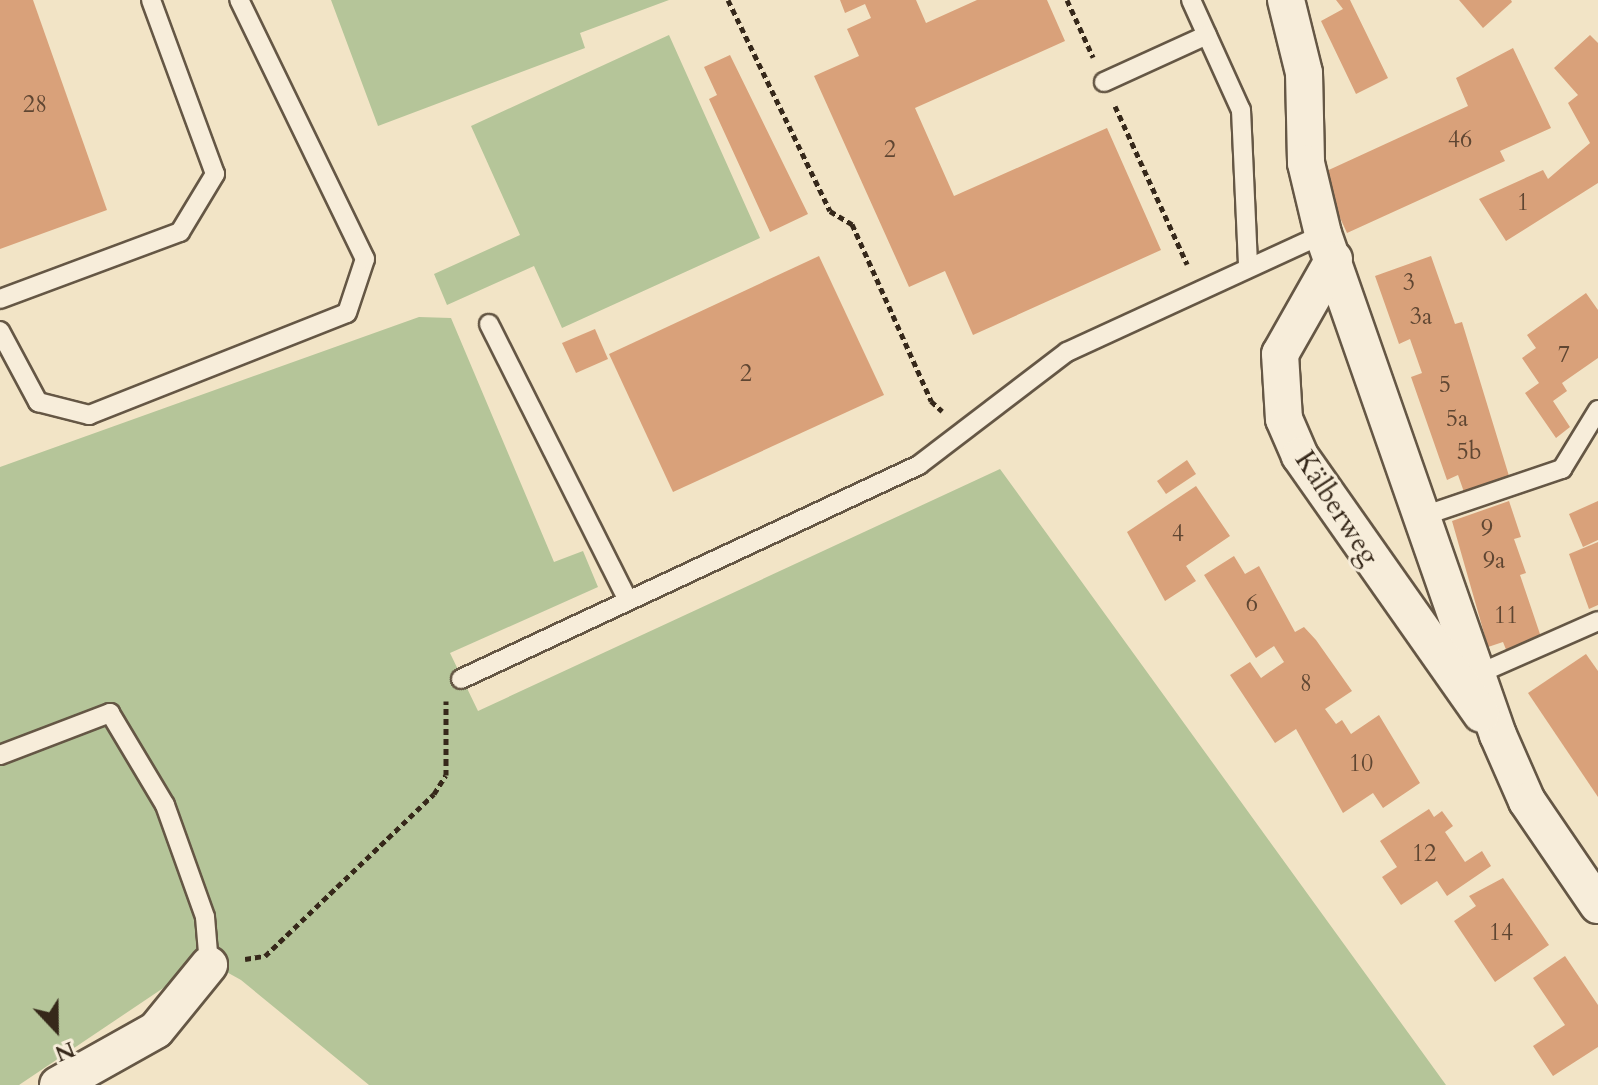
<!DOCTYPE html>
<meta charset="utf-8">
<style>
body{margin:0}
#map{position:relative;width:1598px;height:1085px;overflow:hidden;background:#f2e4c6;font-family:Cardo,serif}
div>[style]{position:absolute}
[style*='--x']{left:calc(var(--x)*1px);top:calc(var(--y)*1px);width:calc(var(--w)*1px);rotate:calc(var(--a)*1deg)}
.green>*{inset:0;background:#b5c599}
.building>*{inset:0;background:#d9a17a}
.path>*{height:5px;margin-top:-2.5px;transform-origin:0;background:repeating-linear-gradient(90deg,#36281a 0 6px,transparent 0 10px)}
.roads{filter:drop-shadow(2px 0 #655745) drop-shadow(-2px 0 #655745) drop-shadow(0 2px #655745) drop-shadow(0 -2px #655745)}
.lane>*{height:18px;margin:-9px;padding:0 9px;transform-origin:9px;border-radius:9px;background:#f7edda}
.street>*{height:36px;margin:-18px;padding:0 18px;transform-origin:18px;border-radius:18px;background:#f7edda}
span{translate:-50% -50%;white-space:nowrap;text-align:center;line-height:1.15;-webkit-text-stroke:6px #f7edda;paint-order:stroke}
.number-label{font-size:24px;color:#5f4632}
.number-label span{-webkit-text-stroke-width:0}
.street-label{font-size:28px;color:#36281a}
.north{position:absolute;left:16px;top:989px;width:80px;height:80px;-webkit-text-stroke:6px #f7edda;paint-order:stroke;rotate:158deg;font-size:22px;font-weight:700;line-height:32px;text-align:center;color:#36281a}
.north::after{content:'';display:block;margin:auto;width:28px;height:36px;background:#36281a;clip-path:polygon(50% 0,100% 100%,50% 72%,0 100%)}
</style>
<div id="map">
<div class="green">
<i style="clip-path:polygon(331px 0,669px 0,580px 33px,585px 48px,378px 126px)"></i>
<i style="clip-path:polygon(669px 35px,760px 238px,562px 328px,534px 266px,447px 305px,434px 274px,520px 235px,471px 126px)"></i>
<i style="clip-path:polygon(419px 317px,451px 318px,554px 562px,583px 551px,598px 587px,450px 653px,478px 711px,1000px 469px,1446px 1085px,369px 1085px,241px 980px,205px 960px,19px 1085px,0 1085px,0 467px)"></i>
</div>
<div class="building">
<i style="clip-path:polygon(0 0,33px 0,107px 210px,0 249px)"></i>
<i style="clip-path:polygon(840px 0,916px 0,926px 23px,977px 0,1047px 0,1065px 41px,915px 108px,954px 196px,1107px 128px,1161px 250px,973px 335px,945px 271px,909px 287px,814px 76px,859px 56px,847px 29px,871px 18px,865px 4px,845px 13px)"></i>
<i style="clip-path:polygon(1336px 0,1350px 0,1388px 78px,1356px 94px,1321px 21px,1343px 9px)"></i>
<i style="clip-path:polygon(1459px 0,1511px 0,1512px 2px,1483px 28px)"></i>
<i style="clip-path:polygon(1590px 35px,1598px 43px,1598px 183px,1506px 241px,1479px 199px,1543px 170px,1548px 179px,1590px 143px,1568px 103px,1578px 95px,1554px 68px)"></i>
<i style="clip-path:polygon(1513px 48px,1551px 128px,1500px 151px,1505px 161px,1347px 233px,1320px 174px,1468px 106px,1456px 78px)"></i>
<i style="clip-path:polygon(730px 55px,808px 214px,770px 232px,709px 99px,717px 95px,704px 67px)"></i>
<i style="clip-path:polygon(819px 256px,884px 395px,673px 492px,609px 354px)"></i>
<i style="clip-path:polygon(1431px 256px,1455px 324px,1462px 322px,1509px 476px,1464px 492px,1458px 475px,1447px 480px,1411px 377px,1422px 373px,1410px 339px,1399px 344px,1375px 276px)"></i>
<i style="clip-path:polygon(1586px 293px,1598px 310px,1598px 358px,1562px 383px,1567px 391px,1553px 401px,1570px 427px,1556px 438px,1525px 393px,1539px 383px,1522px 358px,1536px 348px,1527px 335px)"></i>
<i style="clip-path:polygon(595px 329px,608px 359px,576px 373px,562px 343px)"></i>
<i style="clip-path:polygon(1187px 460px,1196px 474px,1166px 494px,1157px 481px)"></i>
<i style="clip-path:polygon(1196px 486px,1230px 536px,1186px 566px,1196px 581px,1165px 601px,1127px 532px)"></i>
<i style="clip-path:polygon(1509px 501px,1521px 537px,1514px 539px,1526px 573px,1520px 575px,1542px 640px,1507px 652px,1503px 642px,1488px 647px,1452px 521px)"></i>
<i style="clip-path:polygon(1598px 501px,1598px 540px,1583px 547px,1569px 514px)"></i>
<i style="clip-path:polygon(1598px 542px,1598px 605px,1589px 609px,1569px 554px)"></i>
<i style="clip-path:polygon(1234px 556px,1245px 574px,1259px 566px,1295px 632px,1304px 627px,1316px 640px,1352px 691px,1325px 709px,1336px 724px,1342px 720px,1351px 734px,1379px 715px,1420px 783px,1383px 808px,1373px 793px,1343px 813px,1296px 729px,1275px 743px,1230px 675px,1250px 662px,1261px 678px,1284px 662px,1274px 646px,1256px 658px,1204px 575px)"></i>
<i style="clip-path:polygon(1586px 654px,1598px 671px,1598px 797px,1528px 693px)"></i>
<i style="clip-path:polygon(1429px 809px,1434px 817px,1442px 811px,1453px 826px,1445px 832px,1465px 862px,1482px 851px,1491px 866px,1447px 896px,1437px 881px,1401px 905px,1382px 877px,1397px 867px,1380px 841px)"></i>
<i style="clip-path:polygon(1503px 878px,1549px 945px,1495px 982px,1454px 921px,1476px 906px,1469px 896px)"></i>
<i style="clip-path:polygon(1565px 956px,1598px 1005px,1598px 1047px,1553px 1076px,1533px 1046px,1565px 1025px,1533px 978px)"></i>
</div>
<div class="path">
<i style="--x:728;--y:0;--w:234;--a:64.2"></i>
<i style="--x:830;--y:211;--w:26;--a:31"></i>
<i style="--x:852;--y:224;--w:194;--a:65.9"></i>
<i style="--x:931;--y:401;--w:15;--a:42"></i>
<i style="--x:1067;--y:0;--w:63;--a:65.5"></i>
<i style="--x:1115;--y:106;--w:174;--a:65.5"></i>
<i style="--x:245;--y:959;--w:20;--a:-9"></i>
<i style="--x:265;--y:956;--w:234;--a:-43.8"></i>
<i style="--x:434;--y:794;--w:22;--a:-58"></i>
<i style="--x:446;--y:775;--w:74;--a:-90"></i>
</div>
<div class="roads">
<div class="lane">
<i style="--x:1191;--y:0;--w:121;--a:65.6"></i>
<i style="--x:1241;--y:110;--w:157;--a:87.4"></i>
<i style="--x:1104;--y:82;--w:113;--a:-24.5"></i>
<i style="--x:0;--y:299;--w:192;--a:-20.4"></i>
<i style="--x:180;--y:232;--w:68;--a:-58.9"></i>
<i style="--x:215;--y:174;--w:185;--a:-110.2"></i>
<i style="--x:489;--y:324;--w:309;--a:63.3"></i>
<i style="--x:0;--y:331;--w:81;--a:61.8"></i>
<i style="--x:38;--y:402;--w:53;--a:14.3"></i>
<i style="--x:89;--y:415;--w:277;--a:-21.6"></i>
<i style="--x:347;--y:313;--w:57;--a:-71.6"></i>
<i style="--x:365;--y:259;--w:288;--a:-115.9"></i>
<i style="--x:1426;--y:515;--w:144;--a:-18.7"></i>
<i style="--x:1562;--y:469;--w:69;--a:-58.6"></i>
<i style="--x:1478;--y:674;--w:131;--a:-23.8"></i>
<i style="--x:461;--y:679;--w:506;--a:-25.04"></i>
<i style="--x:919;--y:465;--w:186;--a:-37.4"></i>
<i style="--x:1067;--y:352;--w:282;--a:-24.7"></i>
<i style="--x:0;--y:755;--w:118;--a:-20.9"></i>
<i style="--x:110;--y:713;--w:107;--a:59.1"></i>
<i style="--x:165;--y:805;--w:119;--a:70.3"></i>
<i style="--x:205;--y:917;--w:48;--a:85.2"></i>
</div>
<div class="street">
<i style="--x:1286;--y:0;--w:75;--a:76.1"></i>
<i style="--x:1304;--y:73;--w:90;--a:88.7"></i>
<i style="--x:1306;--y:163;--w:73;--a:76.5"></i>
<i style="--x:1323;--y:234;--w:531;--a:70.75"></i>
<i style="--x:1498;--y:735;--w:72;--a:66.3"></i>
<i style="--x:1527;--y:801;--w:126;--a:55.7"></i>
<i style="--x:1334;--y:259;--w:109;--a:119.6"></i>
<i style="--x:1280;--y:354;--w:65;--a:86.5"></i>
<i style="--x:1284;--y:419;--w:40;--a:66.6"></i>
<i style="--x:1300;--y:456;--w:315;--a:54.9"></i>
<i style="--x:58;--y:1085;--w:112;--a:-29.3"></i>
<i style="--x:156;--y:1030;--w:84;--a:-50.8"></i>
</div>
</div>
<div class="number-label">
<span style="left:35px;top:105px">28</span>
<span style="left:1460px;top:140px">46</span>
<span style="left:890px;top:150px">2</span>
<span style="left:1523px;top:203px">1</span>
<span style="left:1409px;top:283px">3</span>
<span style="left:1421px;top:317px">3a</span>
<span style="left:1564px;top:355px">7</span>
<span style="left:746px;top:374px">2</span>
<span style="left:1445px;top:385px">5</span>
<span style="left:1457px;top:419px">5a</span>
<span style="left:1469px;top:452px">5b</span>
<span style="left:1487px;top:529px">9</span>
<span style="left:1178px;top:534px">4</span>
<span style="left:1494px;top:561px">9a</span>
<span style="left:1252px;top:604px">6</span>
<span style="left:1506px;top:616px">11</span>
<span style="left:1306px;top:684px">8</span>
<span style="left:1361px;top:764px">10</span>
<span style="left:1424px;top:854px">12</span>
<span style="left:1501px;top:933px">14</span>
</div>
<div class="street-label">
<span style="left:1337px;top:508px;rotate:57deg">Kälberweg</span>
</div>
<div class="north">N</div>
</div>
